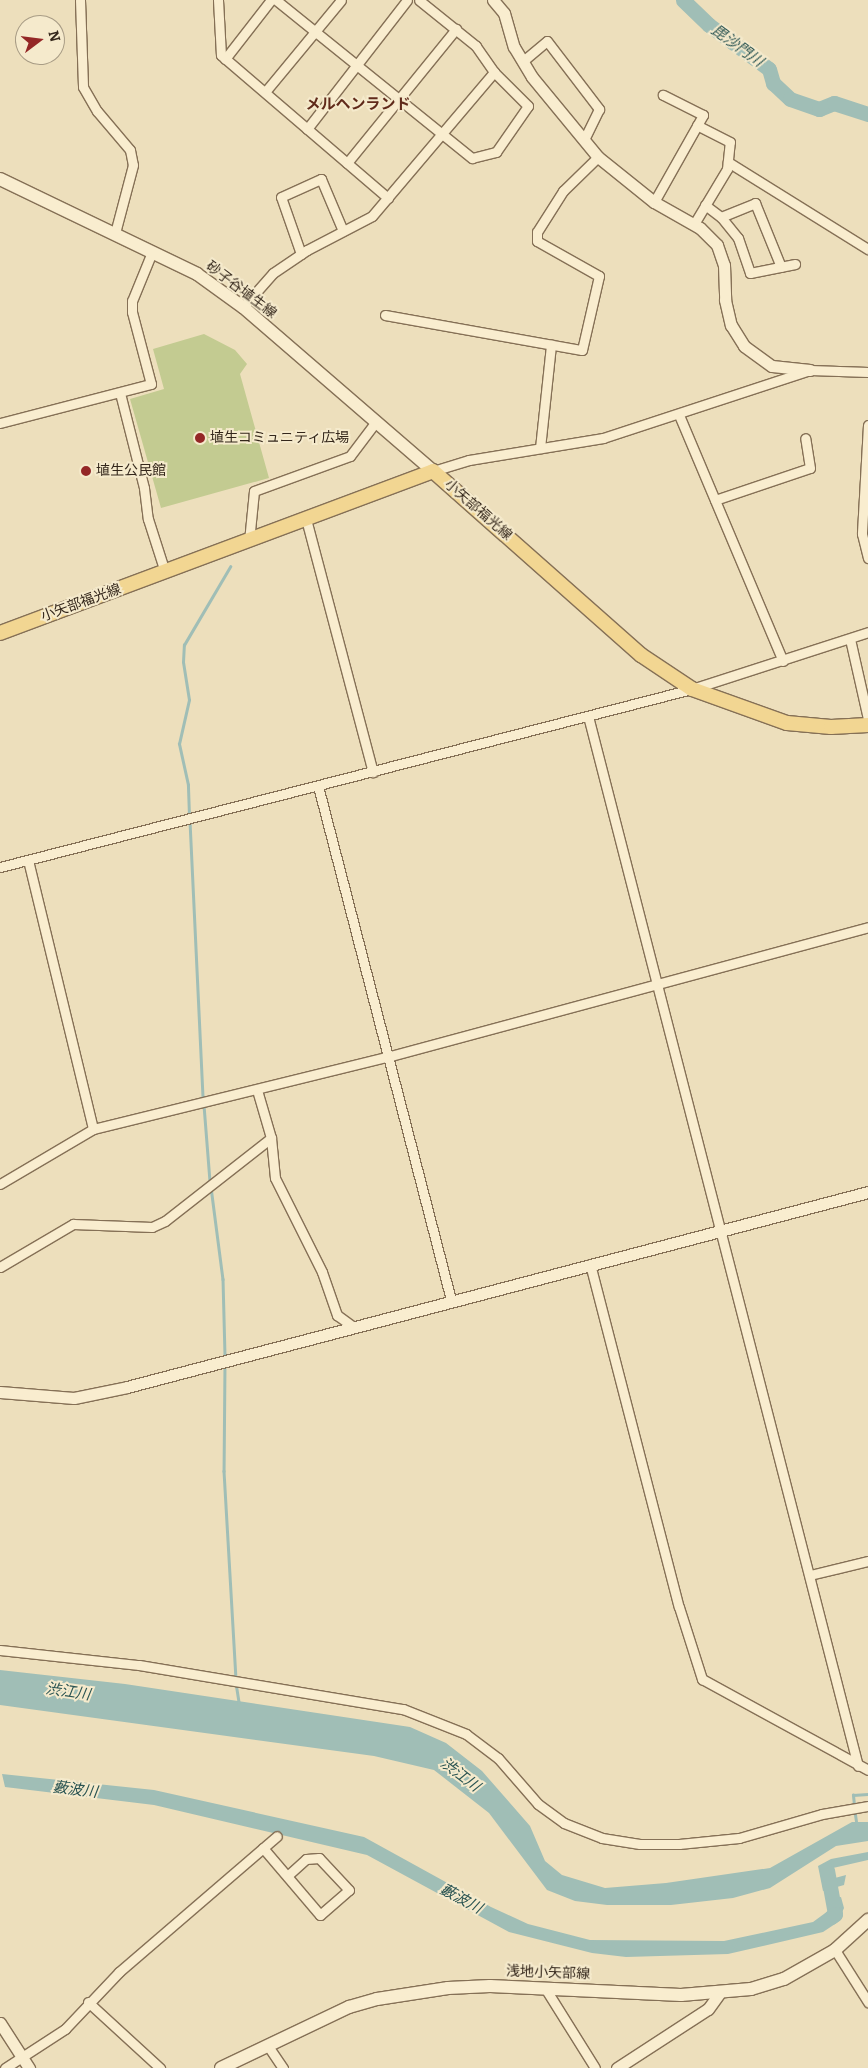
<!DOCTYPE html>
<meta charset="utf-8">
<style>
body{margin:0}
#map{position:relative;width:868px;height:2068px;overflow:hidden;background:#eddfbc;font-family:Bitter,"Noto Sans JP",serif}
div>[style]{position:absolute}
[style*='--x']{left:calc(var(--x)*1px);top:calc(var(--y)*1px);width:calc(var(--w)*1px);rotate:calc(var(--a)*1deg)}
.green>*{inset:0;background:#c3cb91}
.water>*{inset:0;background:#a0beb6}
.stream>*{height:2.5px;margin:-1.25px;padding:0 1.25px;transform-origin:1.25px;border-radius:1.25px;background:#a0beb6}
.river>*{height:15px;margin:-7.5px;padding:0 7.5px;transform-origin:7.5px;border-radius:7.5px;background:#a0beb6}
.roads{filter:drop-shadow(1px 0 #857056) drop-shadow(-1px 0 #857056) drop-shadow(0 1px #857056) drop-shadow(0 -1px #857056)}
.minor>*{height:9px;margin:-4.5px;padding:0 4.5px;transform-origin:4.5px;border-radius:4.5px;background:#f9edcf}
.tertiary>*{height:11px;margin:-5.5px;padding:0 5.5px;transform-origin:5.5px;border-radius:5.5px;background:#f9edcf}
.secondary>*{height:12px;margin:-6px;padding:0 6px;transform-origin:6px;border-radius:6px;background:#f9edcf}
.primary>*{height:14px;margin:-7px;padding:0 7px;transform-origin:7px;border-radius:7px;background:#f2d692}
.dots>*{width:14px;height:14px;translate:-50% -50%;box-sizing:border-box;border:2px solid #f5eacc;border-radius:50%}
span{translate:-50% -50%;white-space:nowrap;text-align:center;line-height:1.15;-webkit-text-stroke:4px #f5eacc;paint-order:stroke}
.street-label{font-size:14px;color:#34271b}
.poi-label{font-size:14px;color:#34271b}
.left{translate:0 -50%;text-align:left}
.water-label{font-size:15px;color:#2a5452;font-style:italic}
.neighbourhood-label{font-size:15px;color:#602a1a;font-weight:700}
.north{position:absolute;left:15px;top:15px;width:50px;height:50px;box-sizing:border-box;background:#f5eacc;border:1px solid #a89c85;border-radius:50%;rotate:75deg;font-size:14px;font-weight:700;line-height:20px;text-align:center;color:#34271b}
.north::after{content:'';display:block;margin:auto;width:18px;height:22px;background:#942726;clip-path:polygon(50% 0,100% 100%,50% 72%,0 100%)}
</style>
<div id="map">
<div class="green">
<i style="clip-path:polygon(204px 334px,235px 350px,247px 364px,240px 374px,269px 478px,161px 508px,130px 399px,164px 389px,153px 349px)"></i>
</div>
<div class="water">
<i style="clip-path:polygon(0 1670px,125px 1684px,410px 1727px,446px 1743px,482px 1771px,530px 1826px,545px 1861px,562px 1875px,605px 1888px,666px 1883px,770px 1868px,852px 1822px,868px 1822px,868px 1841px,836px 1846px,770px 1888px,733px 1898px,671px 1905px,607px 1905px,575px 1901px,547px 1890px,489px 1813px,434px 1770px,374px 1756px,0 1705px)"></i>
<i style="clip-path:polygon(2px 1774px,154px 1790px,364px 1837px,491px 1907px,528px 1924px,590px 1940px,724px 1941px,813px 1922px,828px 1911px,827px 1900px,841px 1897px,844px 1908px,838px 1922px,823px 1932px,728px 1954px,626px 1957px,592px 1953px,509px 1932px,367px 1855px,154px 1805px,5px 1787px)"></i>
<i style="clip-path:polygon(868px 1852px,868px 1860px,833px 1868px,835px 1878px,846px 1875px,844px 1885px,823px 1891px,818px 1866px,831px 1859px)"></i>
</div>
<div class="stream">
<i style="--x:189;--y:816;--w:31;--a:-92"></i>
<i style="--x:188;--y:785;--w:42;--a:-102.4"></i>
<i style="--x:179;--y:744;--w:45;--a:-77.2"></i>
<i style="--x:189;--y:700;--w:38;--a:-99"></i>
<i style="--x:183;--y:662;--w:17;--a:-87"></i>
<i style="--x:184;--y:645;--w:91;--a:-59.5"></i>
<i style="--x:190;--y:821;--w:279;--a:87.3"></i>
<i style="--x:204;--y:1105;--w:77;--a:85.5"></i>
<i style="--x:211;--y:1187;--w:93;--a:82.6"></i>
<i style="--x:223;--y:1279;--w:79;--a:88.5"></i>
<i style="--x:225;--y:1364;--w:107;--a:90.5"></i>
<i style="--x:224;--y:1471;--w:207;--a:86.7"></i>
<i style="--x:236;--y:1683;--w:20;--a:81"></i>
<i style="--x:854;--y:1805;--w:10;--a:-96"></i>
<i style="--x:853;--y:1795;--w:15;--a:-4"></i>
<i style="--x:855;--y:1811;--w:14;--a:82"></i>
</div>
<div class="river">
<i style="--x:683;--y:0;--w:36;--a:44"></i>
<i style="--x:709;--y:25;--w:74;--a:36.3"></i>
<i style="--x:769;--y:69;--w:15;--a:74"></i>
<i style="--x:773;--y:83;--w:23;--a:43"></i>
<i style="--x:790;--y:99;--w:31;--a:19"></i>
<i style="--x:819;--y:109;--w:16;--a:-22"></i>
<i style="--x:834;--y:103;--w:36;--a:18"></i>
<i style="--x:827;--y:1870;--w:45;--a:79.7"></i>
<i style="--x:835;--y:1914;--w:5;--a:143"></i>
</div>
<div class="roads">
<div class="minor">
<i style="--x:80;--y:0;--w:87;--a:88"></i>
<i style="--x:83;--y:87;--w:28;--a:60"></i>
<i style="--x:97;--y:111;--w:51;--a:49.8"></i>
<i style="--x:130;--y:150;--w:15;--a:79"></i>
<i style="--x:133;--y:165;--w:70;--a:104.8"></i>
<i style="--x:218;--y:0;--w:55;--a:86.9"></i>
<i style="--x:221;--y:55;--w:220;--a:40.6"></i>
<i style="--x:276;--y:0;--w:252;--a:38.9"></i>
<i style="--x:472;--y:158;--w:25;--a:-14"></i>
<i style="--x:496;--y:152;--w:56;--a:-55.2"></i>
<i style="--x:528;--y:106;--w:48;--a:-135"></i>
<i style="--x:494;--y:72;--w:32;--a:-125"></i>
<i style="--x:476;--y:46;--w:73;--a:-141.1"></i>
<i style="--x:225;--y:59;--w:75;--a:-52.1"></i>
<i style="--x:523;--y:61;--w:31;--a:-40"></i>
<i style="--x:547;--y:41;--w:86;--a:52.6"></i>
<i style="--x:599;--y:109;--w:34;--a:116"></i>
<i style="--x:265;--y:92;--w:119;--a:-50.4"></i>
<i style="--x:307;--y:129;--w:163;--a:-52.2"></i>
<i style="--x:728;--y:162;--w:165;--a:31.9"></i>
<i style="--x:347;--y:163;--w:173;--a:-50.9"></i>
<i style="--x:654;--y:202;--w:100;--a:-60.6"></i>
<i style="--x:703;--y:115;--w:45;--a:-153.4"></i>
<i style="--x:705;--y:205;--w:20;--a:37"></i>
<i style="--x:721;--y:217;--w:37;--a:-22"></i>
<i style="--x:755;--y:203;--w:69;--a:67.9"></i>
<i style="--x:721;--y:217;--w:27;--a:51"></i>
<i style="--x:738;--y:238;--w:37;--a:71"></i>
<i style="--x:750;--y:273;--w:46;--a:-11.3"></i>
<i style="--x:694;--y:224;--w:64;--a:-59"></i>
<i style="--x:727;--y:169;--w:27;--a:-84"></i>
<i style="--x:730;--y:142;--w:37;--a:-153"></i>
<i style="--x:301;--y:254;--w:60;--a:-109.3"></i>
<i style="--x:281;--y:197;--w:44;--a:-24.2"></i>
<i style="--x:321;--y:179;--w:56;--a:67.1"></i>
<i style="--x:243;--y:307;--w:45;--a:-48.6"></i>
<i style="--x:273;--y:273;--w:41;--a:-34.1"></i>
<i style="--x:307;--y:250;--w:73;--a:-27.6"></i>
<i style="--x:372;--y:216;--w:189;--a:-49.7"></i>
<i style="--x:385;--y:315;--w:200;--a:10.1"></i>
<i style="--x:582;--y:350;--w:76;--a:-77.1"></i>
<i style="--x:599;--y:276;--w:71;--a:-150.6"></i>
<i style="--x:537;--y:241;--w:9;--a:-90"></i>
<i style="--x:537;--y:232;--w:49;--a:-57.6"></i>
<i style="--x:563;--y:191;--w:49;--a:-44.2"></i>
<i style="--x:120;--y:393;--w:98;--a:75.8"></i>
<i style="--x:144;--y:488;--w:31;--a:83"></i>
<i style="--x:148;--y:519;--w:56;--a:72.2"></i>
<i style="--x:679;--y:415;--w:267;--a:67.1"></i>
<i style="--x:0;--y:423;--w:156;--a:-14.5"></i>
<i style="--x:151;--y:384;--w:74;--a:-104.8"></i>
<i style="--x:132;--y:312;--w:11;--a:-90"></i>
<i style="--x:132;--y:301;--w:53;--a:-67.8"></i>
<i style="--x:868;--y:425;--w:109;--a:93.2"></i>
<i style="--x:862;--y:534;--w:25;--a:76"></i>
<i style="--x:540;--y:448;--w:104;--a:-83.9"></i>
<i style="--x:433;--y:471;--w:38;--a:-17"></i>
<i style="--x:469;--y:460;--w:136;--a:-9.3"></i>
<i style="--x:603;--y:438;--w:218;--a:-18.2"></i>
<i style="--x:810;--y:370;--w:58;--a:2"></i>
<i style="--x:715;--y:500;--w:100;--a:-18.6"></i>
<i style="--x:810;--y:468;--w:30;--a:-99"></i>
<i style="--x:306;--y:519;--w:262;--a:75.2"></i>
<i style="--x:249;--y:541;--w:50;--a:-84.3"></i>
<i style="--x:254;--y:491;--w:102;--a:-20"></i>
<i style="--x:350;--y:456;--w:41;--a:-52.9"></i>
<i style="--x:850;--y:639;--w:82;--a:77.3"></i>
<i style="--x:588;--y:716;--w:1084;--a:75.58"></i>
<i style="--x:318;--y:786;--w:531;--a:75.49"></i>
<i style="--x:28;--y:860;--w:277;--a:76.4"></i>
<i style="--x:0;--y:867;--w:715;--a:-14.43"></i>
<i style="--x:692;--y:689;--w:185;--a:-17.9"></i>
<i style="--x:257;--y:1090;--w:50;--a:73.7"></i>
<i style="--x:271;--y:1138;--w:40;--a:84.3"></i>
<i style="--x:275;--y:1178;--w:105;--a:63.4"></i>
<i style="--x:322;--y:1272;--w:46;--a:70.8"></i>
<i style="--x:337;--y:1315;--w:19;--a:36"></i>
<i style="--x:0;--y:1184;--w:108;--a:-30.6"></i>
<i style="--x:93;--y:1129;--w:303;--a:-13.8"></i>
<i style="--x:387;--y:1057;--w:498;--a:-15.1"></i>
<i style="--x:590;--y:1264;--w:354;--a:75.5"></i>
<i style="--x:679;--y:1607;--w:76;--a:72.3"></i>
<i style="--x:702;--y:1679;--w:189;--a:28.7"></i>
<i style="--x:0;--y:1267;--w:85;--a:-30.5"></i>
<i style="--x:73;--y:1224;--w:79;--a:2.2"></i>
<i style="--x:152;--y:1227;--w:14;--a:-25"></i>
<i style="--x:165;--y:1221;--w:135;--a:-38.1"></i>
<i style="--x:810;--y:1575;--w:60;--a:-13.6"></i>
<i style="--x:0;--y:1650;--w:140;--a:6.2"></i>
<i style="--x:139;--y:1665;--w:268;--a:9.5"></i>
<i style="--x:403;--y:1709;--w:68;--a:21.6"></i>
<i style="--x:466;--y:1734;--w:40;--a:37"></i>
<i style="--x:498;--y:1758;--w:61;--a:49"></i>
<i style="--x:538;--y:1804;--w:32;--a:36"></i>
<i style="--x:564;--y:1823;--w:41;--a:21.5"></i>
<i style="--x:602;--y:1838;--w:38;--a:9"></i>
<i style="--x:640;--y:1844;--w:39;--a:0"></i>
<i style="--x:679;--y:1844;--w:60;--a:-5.7"></i>
<i style="--x:739;--y:1838;--w:86;--a:-16.1"></i>
<i style="--x:822;--y:1814;--w:47;--a:-9.9"></i>
<i style="--x:263;--y:1848;--w:88;--a:49.6"></i>
<i style="--x:320;--y:1915;--w:38;--a:-41"></i>
<i style="--x:349;--y:1890;--w:44;--a:-133.2"></i>
<i style="--x:319;--y:1858;--w:13;--a:176"></i>
<i style="--x:306;--y:1859;--w:25;--a:138"></i>
<i style="--x:835;--y:1950;--w:62;--a:57.6"></i>
<i style="--x:545;--y:1988;--w:94;--a:58"></i>
<i style="--x:88;--y:2002;--w:98;--a:42.5"></i>
<i style="--x:268;--y:2046;--w:27;--a:56"></i>
<i style="--x:5;--y:2068;--w:72;--a:-33"></i>
<i style="--x:65;--y:2029;--w:79;--a:-46.5"></i>
<i style="--x:119;--y:1972;--w:208;--a:-40.7"></i>
</div>
<div class="tertiary">
<i style="--x:493;--y:0;--w:17;--a:50"></i>
<i style="--x:504;--y:13;--w:35;--a:74"></i>
<i style="--x:514;--y:47;--w:35;--a:59"></i>
<i style="--x:532;--y:77;--w:104;--a:50.5"></i>
<i style="--x:598;--y:157;--w:72;--a:38.8"></i>
<i style="--x:654;--y:202;--w:53;--a:29.5"></i>
<i style="--x:700;--y:228;--w:24;--a:45"></i>
<i style="--x:717;--y:245;--w:21;--a:71"></i>
<i style="--x:724;--y:265;--w:35;--a:88"></i>
<i style="--x:725;--y:300;--w:26;--a:77"></i>
<i style="--x:731;--y:325;--w:25;--a:58"></i>
<i style="--x:744;--y:346;--w:34;--a:36"></i>
<i style="--x:772;--y:366;--w:38;--a:6"></i>
<i style="--x:0;--y:1392;--w:74;--a:4.6"></i>
<i style="--x:74;--y:1398;--w:54;--a:-11.7"></i>
<i style="--x:127;--y:1387;--w:766;--a:-14.74"></i>
<i style="--x:0;--y:2023;--w:54;--a:57.2"></i>
<i style="--x:617;--y:2068;--w:108;--a:-33"></i>
<i style="--x:708;--y:2009;--w:19;--a:-54"></i>
</div>
<div class="secondary">
<i style="--x:0;--y:179;--w:219;--a:25.7"></i>
<i style="--x:197;--y:274;--w:57;--a:35.7"></i>
<i style="--x:243;--y:307;--w:251;--a:40.8"></i>
<i style="--x:221;--y:2068;--w:142;--a:-25.5"></i>
<i style="--x:349;--y:2007;--w:29;--a:-16"></i>
<i style="--x:377;--y:1999;--w:72;--a:-8.8"></i>
<i style="--x:448;--y:1988;--w:42;--a:-2.7"></i>
<i style="--x:490;--y:1986;--w:191;--a:2.7"></i>
<i style="--x:681;--y:1995;--w:70;--a:-4.9"></i>
<i style="--x:751;--y:1989;--w:34;--a:-17"></i>
<i style="--x:784;--y:1979;--w:59;--a:-29.6"></i>
<i style="--x:835;--y:1950;--w:45;--a:-42.3"></i>
</div>
<div class="primary">
<i style="--x:0;--y:633;--w:462;--a:-20.5"></i>
<i style="--x:433;--y:471;--w:278;--a:41.5"></i>
<i style="--x:641;--y:655;--w:61;--a:33.7"></i>
<i style="--x:692;--y:689;--w:101;--a:19.7"></i>
<i style="--x:787;--y:723;--w:44;--a:5.2"></i>
<i style="--x:831;--y:727;--w:37;--a:-3"></i>
</div>
</div>
<div class="dots">
<i style="left:200px;top:438px;background:#942726"></i>
<i style="left:86px;top:471px;background:#942726"></i>
</div>
<div class="street-label">
<span style="left:241px;top:290px;rotate:37deg">砂子谷埴生線</span>
<span style="left:478px;top:510px;rotate:41deg">小矢部福光線</span>
<span style="left:81px;top:603px;rotate:-20deg">小矢部福光線</span>
<span style="left:548px;top:1973px;rotate:2deg">浅地小矢部線</span>
</div>
<div class="poi-label">
<span class="left" style="left:210px;top:438px">埴生コミュニティ広場</span>
<span class="left" style="left:96px;top:471px">埴生公民館</span>
</div>
<div class="water-label">
<span style="left:737px;top:46px;rotate:36deg">毘沙門川</span>
<span style="left:68px;top:1692px;rotate:8deg">渋江川</span>
<span style="left:460px;top:1775px;rotate:37deg">渋江川</span>
<span style="left:75px;top:1790px;rotate:7deg">藪波川</span>
<span style="left:461px;top:1899px;rotate:28deg">藪波川</span>
</div>
<div class="neighbourhood-label">
<span style="left:358px;top:105px">メルヘンランド</span>
</div>
<div class="north">N</div>
</div>
